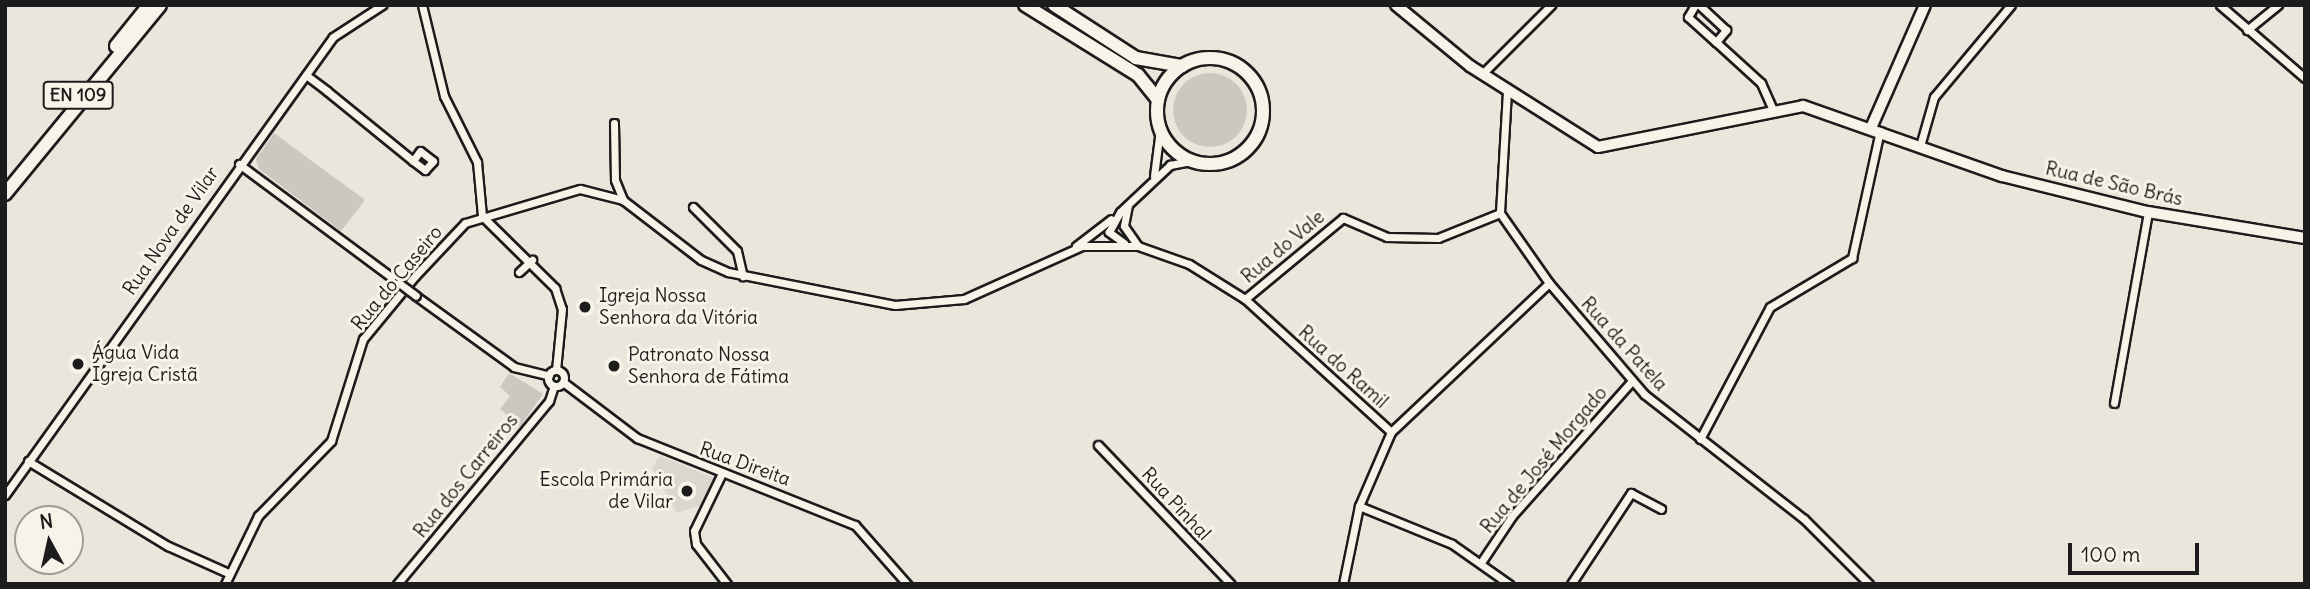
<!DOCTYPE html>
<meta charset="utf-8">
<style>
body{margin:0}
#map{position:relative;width:2310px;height:589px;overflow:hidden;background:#eae6dc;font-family:Delius,sans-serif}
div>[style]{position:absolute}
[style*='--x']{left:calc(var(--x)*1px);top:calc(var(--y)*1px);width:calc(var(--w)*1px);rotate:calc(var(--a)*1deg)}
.built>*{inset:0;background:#dad7ce}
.green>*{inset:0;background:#ccc8c0}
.round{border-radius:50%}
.roads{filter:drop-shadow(2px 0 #1c1c1c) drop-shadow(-2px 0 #1c1c1c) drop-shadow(0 2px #1c1c1c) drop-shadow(0 -2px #1c1c1c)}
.street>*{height:7px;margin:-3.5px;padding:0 3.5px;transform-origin:3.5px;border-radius:3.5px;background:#f7f3e8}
.street>.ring{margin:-3.5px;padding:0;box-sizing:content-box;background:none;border:7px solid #f7f3e8;border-radius:50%}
.secondary>*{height:10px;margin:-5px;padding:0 5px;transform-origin:5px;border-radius:5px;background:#f7f3e8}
.primary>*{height:12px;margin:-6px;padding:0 6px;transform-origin:6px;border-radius:6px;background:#f7f3e8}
.primary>.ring{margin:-6px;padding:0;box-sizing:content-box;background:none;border:12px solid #f7f3e8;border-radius:50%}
.bridges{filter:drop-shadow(2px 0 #1c1c1c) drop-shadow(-2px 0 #1c1c1c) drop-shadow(0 2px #1c1c1c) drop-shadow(0 -2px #1c1c1c)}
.street-bridge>*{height:7px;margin:-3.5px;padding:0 3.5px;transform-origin:3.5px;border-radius:3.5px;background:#f7f3e8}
.dots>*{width:19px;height:19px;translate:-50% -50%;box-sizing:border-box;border:4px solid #f7f3e8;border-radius:50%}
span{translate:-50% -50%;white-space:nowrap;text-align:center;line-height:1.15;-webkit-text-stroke:6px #f7f3e8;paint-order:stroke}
.shield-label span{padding:2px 5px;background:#f7f3e8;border:2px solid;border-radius:5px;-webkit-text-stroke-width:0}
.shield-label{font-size:18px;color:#1c1c1c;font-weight:700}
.street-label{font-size:19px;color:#1c1c1c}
.poi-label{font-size:19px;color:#1c1c1c}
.left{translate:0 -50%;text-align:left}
.right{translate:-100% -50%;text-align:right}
.frame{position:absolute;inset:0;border:7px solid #1c1c1c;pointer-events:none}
.north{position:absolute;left:14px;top:505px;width:70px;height:70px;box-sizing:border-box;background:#f7f3e8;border:2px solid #9f9d96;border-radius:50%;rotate:352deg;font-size:19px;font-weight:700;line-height:28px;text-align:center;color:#1c1c1c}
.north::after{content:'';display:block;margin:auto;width:24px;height:32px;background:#1c1c1c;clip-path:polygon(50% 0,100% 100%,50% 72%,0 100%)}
.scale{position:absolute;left:2068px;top:543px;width:131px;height:32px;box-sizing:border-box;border:4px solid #1c1c1c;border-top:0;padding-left:9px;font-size:21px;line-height:24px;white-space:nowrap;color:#1c1c1c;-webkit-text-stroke:5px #f7f3e8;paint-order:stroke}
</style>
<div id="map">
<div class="built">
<i style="clip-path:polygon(660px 456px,714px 478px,702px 505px,677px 513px,652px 468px)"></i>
</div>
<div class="green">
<i class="round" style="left:1173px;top:73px;width:74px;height:74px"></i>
<i style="clip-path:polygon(274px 133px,365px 200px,341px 231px,259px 169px,256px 159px)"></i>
<i style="clip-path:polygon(509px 373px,543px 394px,520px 427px,500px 409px,510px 396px,500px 387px)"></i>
</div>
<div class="roads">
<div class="street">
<i style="--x:422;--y:5;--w:94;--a:76.4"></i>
<i style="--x:444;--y:96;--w:74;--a:63.4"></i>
<i style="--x:477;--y:162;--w:54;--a:84.7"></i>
<i style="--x:1695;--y:5;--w:14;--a:120"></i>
<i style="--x:1688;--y:17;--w:38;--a:42"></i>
<i style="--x:1716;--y:42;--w:16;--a:-50"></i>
<i style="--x:1726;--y:30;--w:37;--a:-137"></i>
<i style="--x:2220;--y:5;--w:112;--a:40.7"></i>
<i style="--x:2247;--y:30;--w:40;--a:-39"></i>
<i style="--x:1716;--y:42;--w:61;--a:42.3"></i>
<i style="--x:1761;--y:83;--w:32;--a:66"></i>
<i style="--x:1482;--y:74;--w:98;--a:-45"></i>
<i style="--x:306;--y:75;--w:26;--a:37"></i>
<i style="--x:327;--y:91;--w:111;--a:39.1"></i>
<i style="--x:413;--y:161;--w:15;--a:37"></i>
<i style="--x:425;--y:170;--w:12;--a:-48"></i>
<i style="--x:433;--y:161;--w:16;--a:-142"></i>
<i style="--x:420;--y:151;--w:12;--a:125"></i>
<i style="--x:1507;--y:91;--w:122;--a:93.3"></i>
<i style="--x:1500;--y:213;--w:85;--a:55"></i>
<i style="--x:1549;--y:283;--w:146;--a:49.4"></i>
<i style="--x:1644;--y:394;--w:203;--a:38"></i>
<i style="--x:1804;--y:519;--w:92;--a:45"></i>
<i style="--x:614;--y:123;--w:57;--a:89"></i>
<i style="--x:615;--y:180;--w:22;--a:68"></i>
<i style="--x:1920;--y:146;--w:51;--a:-74.1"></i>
<i style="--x:1934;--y:97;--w:120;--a:-50.1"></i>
<i style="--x:239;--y:164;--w:199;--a:36.6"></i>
<i style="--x:1154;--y:176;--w:47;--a:-82.7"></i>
<i style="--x:1128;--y:205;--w:21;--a:101"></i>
<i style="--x:1124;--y:226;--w:24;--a:55"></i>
<i style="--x:693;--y:207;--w:62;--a:45"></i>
<i style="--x:737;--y:251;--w:26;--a:77"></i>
<i style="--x:482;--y:216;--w:103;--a:44.6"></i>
<i style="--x:555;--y:288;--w:22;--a:72"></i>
<i style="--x:562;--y:309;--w:61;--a:95.6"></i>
<i style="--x:1124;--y:243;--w:19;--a:-144"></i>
<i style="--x:1109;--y:232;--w:23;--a:-61"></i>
<i style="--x:1120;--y:212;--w:69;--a:-43.2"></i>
<i style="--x:1170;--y:165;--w:21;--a:-11"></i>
<i style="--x:1076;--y:246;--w:44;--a:-37.6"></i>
<i style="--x:519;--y:272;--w:18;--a:-43"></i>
<i style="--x:416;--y:296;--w:121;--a:35.9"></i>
<i style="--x:514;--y:367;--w:36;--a:14"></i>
<i style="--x:1245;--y:299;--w:127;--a:-39.6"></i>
<i style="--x:1343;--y:218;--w:48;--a:23.4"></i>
<i style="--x:1387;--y:237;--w:51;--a:1.1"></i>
<i style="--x:1438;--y:238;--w:67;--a:-22"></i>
<i class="ring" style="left:548px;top:370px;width:9px;height:9px"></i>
<i style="--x:563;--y:382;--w:93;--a:37.1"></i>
<i style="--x:637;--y:438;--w:235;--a:21.8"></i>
<i style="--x:855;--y:525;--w:79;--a:48.6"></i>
<i style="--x:2114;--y:403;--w:194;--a:-79.9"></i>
<i style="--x:1391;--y:432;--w:217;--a:-43.3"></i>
<i style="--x:1700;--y:439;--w:149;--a:-62.1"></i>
<i style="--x:1770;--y:307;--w:96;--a:-30.9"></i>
<i style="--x:1852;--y:258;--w:130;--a:-77.6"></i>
<i style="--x:1098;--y:445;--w:192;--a:46.3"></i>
<i style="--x:28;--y:461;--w:164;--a:31.3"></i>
<i style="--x:168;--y:546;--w:66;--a:24.2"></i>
<i style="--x:722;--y:473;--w:64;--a:115.8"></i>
<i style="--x:694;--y:531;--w:13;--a:81"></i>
<i style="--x:696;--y:544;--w:51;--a:52.2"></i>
<i style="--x:5;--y:495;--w:563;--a:-54.39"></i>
<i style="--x:333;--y:37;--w:59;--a:-33.1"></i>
<i style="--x:1359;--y:506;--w:100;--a:22.2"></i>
<i style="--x:1452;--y:544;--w:70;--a:35.1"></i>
<i style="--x:1482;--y:561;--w:54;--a:-56.3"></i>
<i style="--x:1512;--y:516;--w:181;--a:-48.4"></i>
<i style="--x:225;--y:584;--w:76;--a:-64.1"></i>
<i style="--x:258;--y:516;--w:105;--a:-45.8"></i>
<i style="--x:331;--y:441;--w:107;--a:-72.6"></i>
<i style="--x:363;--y:339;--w:82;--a:-50.5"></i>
<i style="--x:415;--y:276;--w:73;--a:-46.7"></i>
<i style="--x:465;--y:223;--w:120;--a:-16.5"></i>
<i style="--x:580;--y:189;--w:44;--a:14.3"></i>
<i style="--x:623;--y:200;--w:98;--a:37.6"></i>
<i style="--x:701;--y:260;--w:30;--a:24"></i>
<i style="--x:728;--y:272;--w:170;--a:11.2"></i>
<i style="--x:895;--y:305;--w:69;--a:-5"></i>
<i style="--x:964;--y:299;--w:129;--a:-24.2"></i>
<i style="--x:1082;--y:246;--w:56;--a:0"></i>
<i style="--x:1138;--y:246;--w:54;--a:19.4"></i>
<i style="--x:1189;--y:264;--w:66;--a:32"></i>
<i style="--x:1245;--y:299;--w:197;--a:42.3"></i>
<i style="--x:1391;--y:432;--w:81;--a:113.4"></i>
<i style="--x:1359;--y:506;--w:80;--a:101.6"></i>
<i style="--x:397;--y:584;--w:238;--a:-50.3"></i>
<i style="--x:549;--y:401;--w:16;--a:-72"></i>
<i style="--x:1571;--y:584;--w:109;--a:-56.6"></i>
<i style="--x:1631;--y:493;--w:34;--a:28"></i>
</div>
<div class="secondary">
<i style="--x:1396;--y:5;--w:96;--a:39.5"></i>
<i style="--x:1470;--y:66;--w:151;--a:32.3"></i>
<i style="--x:1598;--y:147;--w:209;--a:-11.3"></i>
<i style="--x:1803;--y:106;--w:211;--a:19.4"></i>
<i style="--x:2002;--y:176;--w:150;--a:13.9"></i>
<i style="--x:2148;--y:212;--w:159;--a:9.4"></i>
<i style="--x:1871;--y:128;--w:134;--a:-66.3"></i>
</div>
<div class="primary">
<i style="--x:1025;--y:5;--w:133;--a:31.8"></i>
<i style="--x:1138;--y:75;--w:32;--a:51"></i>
<i style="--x:1054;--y:5;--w:98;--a:32.9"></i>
<i style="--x:1136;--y:58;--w:47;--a:9.9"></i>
<i style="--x:116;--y:46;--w:53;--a:-51.2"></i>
<i class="ring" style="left:1157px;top:58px;width:94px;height:94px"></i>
<i style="--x:5;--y:194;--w:244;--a:-50.6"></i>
</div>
</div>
<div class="bridges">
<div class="street-bridge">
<i style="--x:399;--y:283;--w:21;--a:37"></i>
</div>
</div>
<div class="dots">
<i style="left:585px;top:307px;background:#1c1c1c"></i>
<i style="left:78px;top:364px;background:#1c1c1c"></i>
<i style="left:614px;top:366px;background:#1c1c1c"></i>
<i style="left:687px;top:491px;background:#1c1c1c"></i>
</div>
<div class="shield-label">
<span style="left:78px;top:95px">EN 109</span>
</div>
<div class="street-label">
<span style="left:2114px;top:184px;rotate:13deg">Rua de São Brás</span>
<span style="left:171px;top:231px;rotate:-55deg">Rua Nova de Vilar</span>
<span style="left:1283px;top:247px;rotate:-40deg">Rua do Vale</span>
<span style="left:397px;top:278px;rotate:-50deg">Rua do Caseiro</span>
<span style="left:1624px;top:344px;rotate:48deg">Rua da Patela</span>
<span style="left:1343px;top:367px;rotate:42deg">Rua do Ramil</span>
<span style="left:1544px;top:460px;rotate:-50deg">Rua de José Morgado</span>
<span style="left:745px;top:464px;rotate:20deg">Rua Direita</span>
<span style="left:466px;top:476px;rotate:-51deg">Rua dos Carreiros</span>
<span style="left:1176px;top:504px;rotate:47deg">Rua Pinhal</span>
</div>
<div class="poi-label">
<span class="left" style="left:599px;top:307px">Igreja Nossa<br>Senhora da Vitória</span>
<span class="left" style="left:92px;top:364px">Água Vida<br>Igreja Cristã</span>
<span class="left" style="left:628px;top:366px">Patronato Nossa<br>Senhora de Fátima</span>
<span class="right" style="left:673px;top:491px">Escola Primária<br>de Vilar</span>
</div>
<div class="frame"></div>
<div class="north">N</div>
<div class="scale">100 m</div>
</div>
